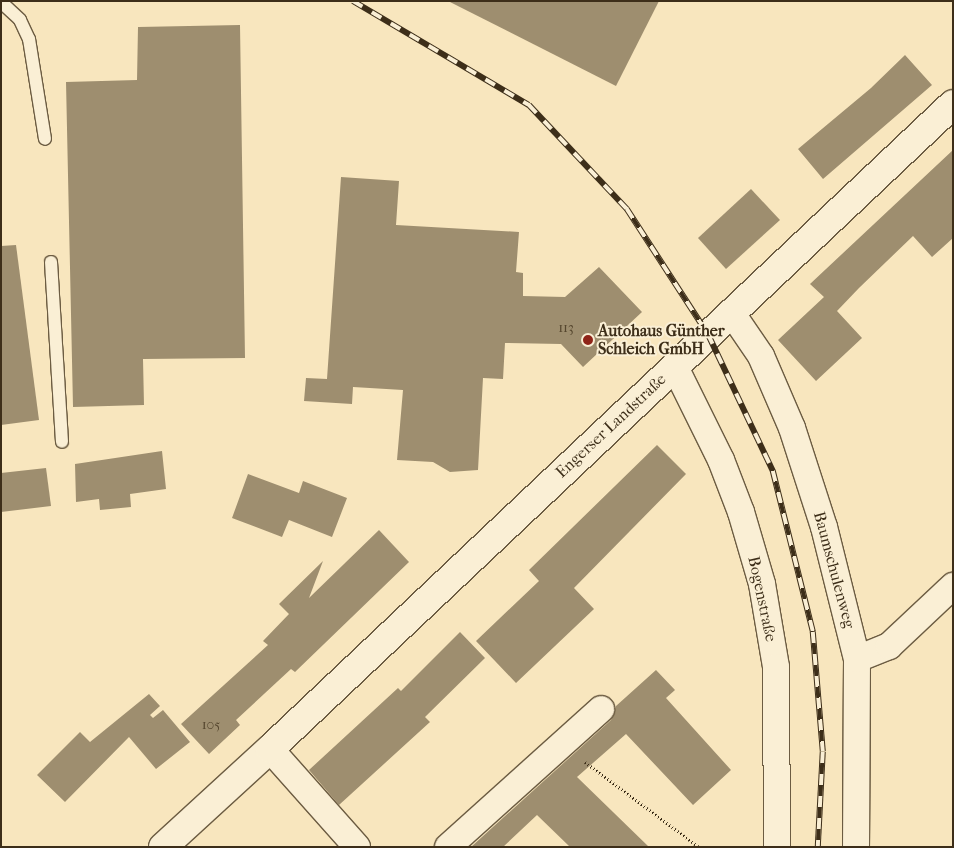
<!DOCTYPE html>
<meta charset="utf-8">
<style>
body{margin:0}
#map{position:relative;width:954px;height:848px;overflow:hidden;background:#f8e6be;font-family:"IM FELL French Canon",serif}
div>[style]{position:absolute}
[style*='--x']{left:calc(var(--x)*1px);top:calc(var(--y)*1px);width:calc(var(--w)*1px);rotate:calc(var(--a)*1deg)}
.building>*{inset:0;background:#9e8e6f}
.path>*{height:3px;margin-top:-1.5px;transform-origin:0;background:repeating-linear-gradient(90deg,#3d2e19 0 1px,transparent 0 3.5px)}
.roads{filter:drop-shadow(1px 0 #6c5c42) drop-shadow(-1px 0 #6c5c42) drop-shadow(0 1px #6c5c42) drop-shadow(0 -1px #6c5c42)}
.service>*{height:12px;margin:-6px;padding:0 6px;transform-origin:6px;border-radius:6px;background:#faefd5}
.minor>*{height:26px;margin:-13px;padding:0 13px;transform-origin:13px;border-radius:13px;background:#faefd5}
.secondary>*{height:28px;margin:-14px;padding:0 14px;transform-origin:14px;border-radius:14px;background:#faefd5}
.rail>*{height:5.5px;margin-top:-2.75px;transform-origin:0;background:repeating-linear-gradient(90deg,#faefd5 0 11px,#3d2e19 0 22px);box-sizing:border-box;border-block:1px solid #3d2e19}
.dots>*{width:14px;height:14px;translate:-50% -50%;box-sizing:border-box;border:2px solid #faefd5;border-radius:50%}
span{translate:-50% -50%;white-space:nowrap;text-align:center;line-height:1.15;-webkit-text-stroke:4px #faefd5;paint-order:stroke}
.number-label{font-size:14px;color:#55462e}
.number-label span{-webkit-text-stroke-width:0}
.poi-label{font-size:16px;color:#3d2e19;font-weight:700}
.left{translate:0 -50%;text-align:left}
.street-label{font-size:16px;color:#3d2e19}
.frame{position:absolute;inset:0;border:2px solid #3d2e19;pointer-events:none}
</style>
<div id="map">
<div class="building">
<i style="clip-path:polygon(448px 1px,659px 1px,616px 86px)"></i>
<i style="clip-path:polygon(240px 25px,245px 358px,143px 359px,144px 405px,73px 407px,66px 82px,137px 80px,138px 27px)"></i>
<i style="clip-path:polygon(905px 55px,932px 85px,823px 179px,798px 149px,871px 88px)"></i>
<i style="clip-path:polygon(953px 150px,953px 238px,932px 257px,913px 236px,859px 288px,837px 311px,862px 338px,816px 381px,778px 340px,824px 297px,810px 284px)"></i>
<i style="clip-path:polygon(341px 177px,399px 181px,396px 225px,519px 232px,516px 272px,523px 273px,523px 296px,565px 297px,599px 267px,642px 312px,583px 367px,561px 344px,505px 343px,503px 379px,483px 378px,478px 470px,450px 472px,433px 462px,397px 460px,403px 390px,353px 387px,352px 404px,304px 401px,306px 378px,327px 379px)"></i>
<i style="clip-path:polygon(751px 189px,780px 220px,726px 269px,698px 238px)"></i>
<i style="clip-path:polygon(16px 245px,39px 420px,1px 425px,1px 246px)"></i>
<i style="clip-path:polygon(657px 445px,686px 474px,574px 588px,594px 609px,516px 683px,476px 641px,539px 581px,529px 570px)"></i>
<i style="clip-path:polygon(162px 451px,166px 489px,130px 494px,131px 507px,100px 510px,99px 499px,76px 502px,75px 464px)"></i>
<i style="clip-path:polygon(46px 468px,51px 506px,1px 512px,1px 473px)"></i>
<i style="clip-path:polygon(248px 474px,299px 493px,303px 481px,347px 498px,332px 537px,289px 520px,282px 537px,232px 518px)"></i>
<i style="clip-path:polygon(379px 530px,409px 562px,295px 672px,291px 669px,236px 720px,240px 725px,209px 754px,181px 724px,268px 645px,263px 641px,289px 614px,279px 604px,323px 561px,309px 598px)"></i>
<i style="clip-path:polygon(460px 632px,485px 658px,425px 717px,430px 722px,339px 805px,309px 770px,398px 688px,401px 691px)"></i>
<i style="clip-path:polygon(656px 670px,675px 690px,666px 698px,731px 770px,693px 805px,626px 734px,577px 777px,649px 847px,570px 847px,537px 815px,503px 847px,471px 847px,611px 720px,616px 706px)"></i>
<i style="clip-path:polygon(149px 694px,160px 706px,150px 715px,153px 718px,163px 710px,190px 742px,156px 769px,129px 737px,65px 802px,37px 775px,80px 732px,90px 742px)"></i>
</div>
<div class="path">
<i style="--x:585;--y:762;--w:142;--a:36.7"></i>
</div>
<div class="roads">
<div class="service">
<i style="--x:1;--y:2;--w:26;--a:43"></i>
<i style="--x:20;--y:20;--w:21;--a:65"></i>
<i style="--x:29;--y:39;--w:101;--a:80.9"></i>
<i style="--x:51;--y:262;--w:180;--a:86.5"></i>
</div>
<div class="minor">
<i style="--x:731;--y:312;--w:53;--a:55.7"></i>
<i style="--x:761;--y:356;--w:78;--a:66.7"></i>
<i style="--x:792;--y:428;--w:104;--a:72.1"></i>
<i style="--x:824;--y:527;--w:136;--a:76"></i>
<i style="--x:857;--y:659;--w:188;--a:90.3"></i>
<i style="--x:675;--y:367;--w:104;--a:63.7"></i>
<i style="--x:721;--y:460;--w:56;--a:69"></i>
<i style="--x:741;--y:512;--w:75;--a:73.7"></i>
<i style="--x:762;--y:584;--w:84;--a:80.4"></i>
<i style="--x:776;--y:667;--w:180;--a:89.7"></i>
<i style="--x:857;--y:659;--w:35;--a:-22"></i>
<i style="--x:889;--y:646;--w:88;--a:-43.2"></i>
<i style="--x:270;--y:749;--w:131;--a:48.4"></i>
<i style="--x:448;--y:847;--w:206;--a:-42"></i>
</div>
<div class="secondary">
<i style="--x:163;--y:847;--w:145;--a:-42.5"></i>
<i style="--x:270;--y:749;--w:939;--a:-43.36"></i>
</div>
</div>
<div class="rail">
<i style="--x:353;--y:1;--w:204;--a:30.6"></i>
<i style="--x:529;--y:105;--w:143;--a:46.7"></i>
<i style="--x:627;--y:209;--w:149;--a:57.1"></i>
<i style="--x:708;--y:334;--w:152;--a:64.6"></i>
<i style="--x:773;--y:471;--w:166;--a:76"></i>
<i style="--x:813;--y:632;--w:120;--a:85.2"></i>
<i style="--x:823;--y:752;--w:95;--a:93"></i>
</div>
<div class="dots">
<i style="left:588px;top:340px;background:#8f2418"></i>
</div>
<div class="number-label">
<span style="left:566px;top:328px">113</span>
<span style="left:211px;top:725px">105</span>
</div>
<div class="poi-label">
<span class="left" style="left:598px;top:340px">Autohaus Günther<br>Schleich GmbH</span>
</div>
<div class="street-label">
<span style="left:611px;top:426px;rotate:-43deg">Engerser Landstraße</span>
<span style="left:834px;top:570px;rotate:75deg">Baumschulenweg</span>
<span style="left:762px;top:599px;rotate:78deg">Bogenstraße</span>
</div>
<div class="frame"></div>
</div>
